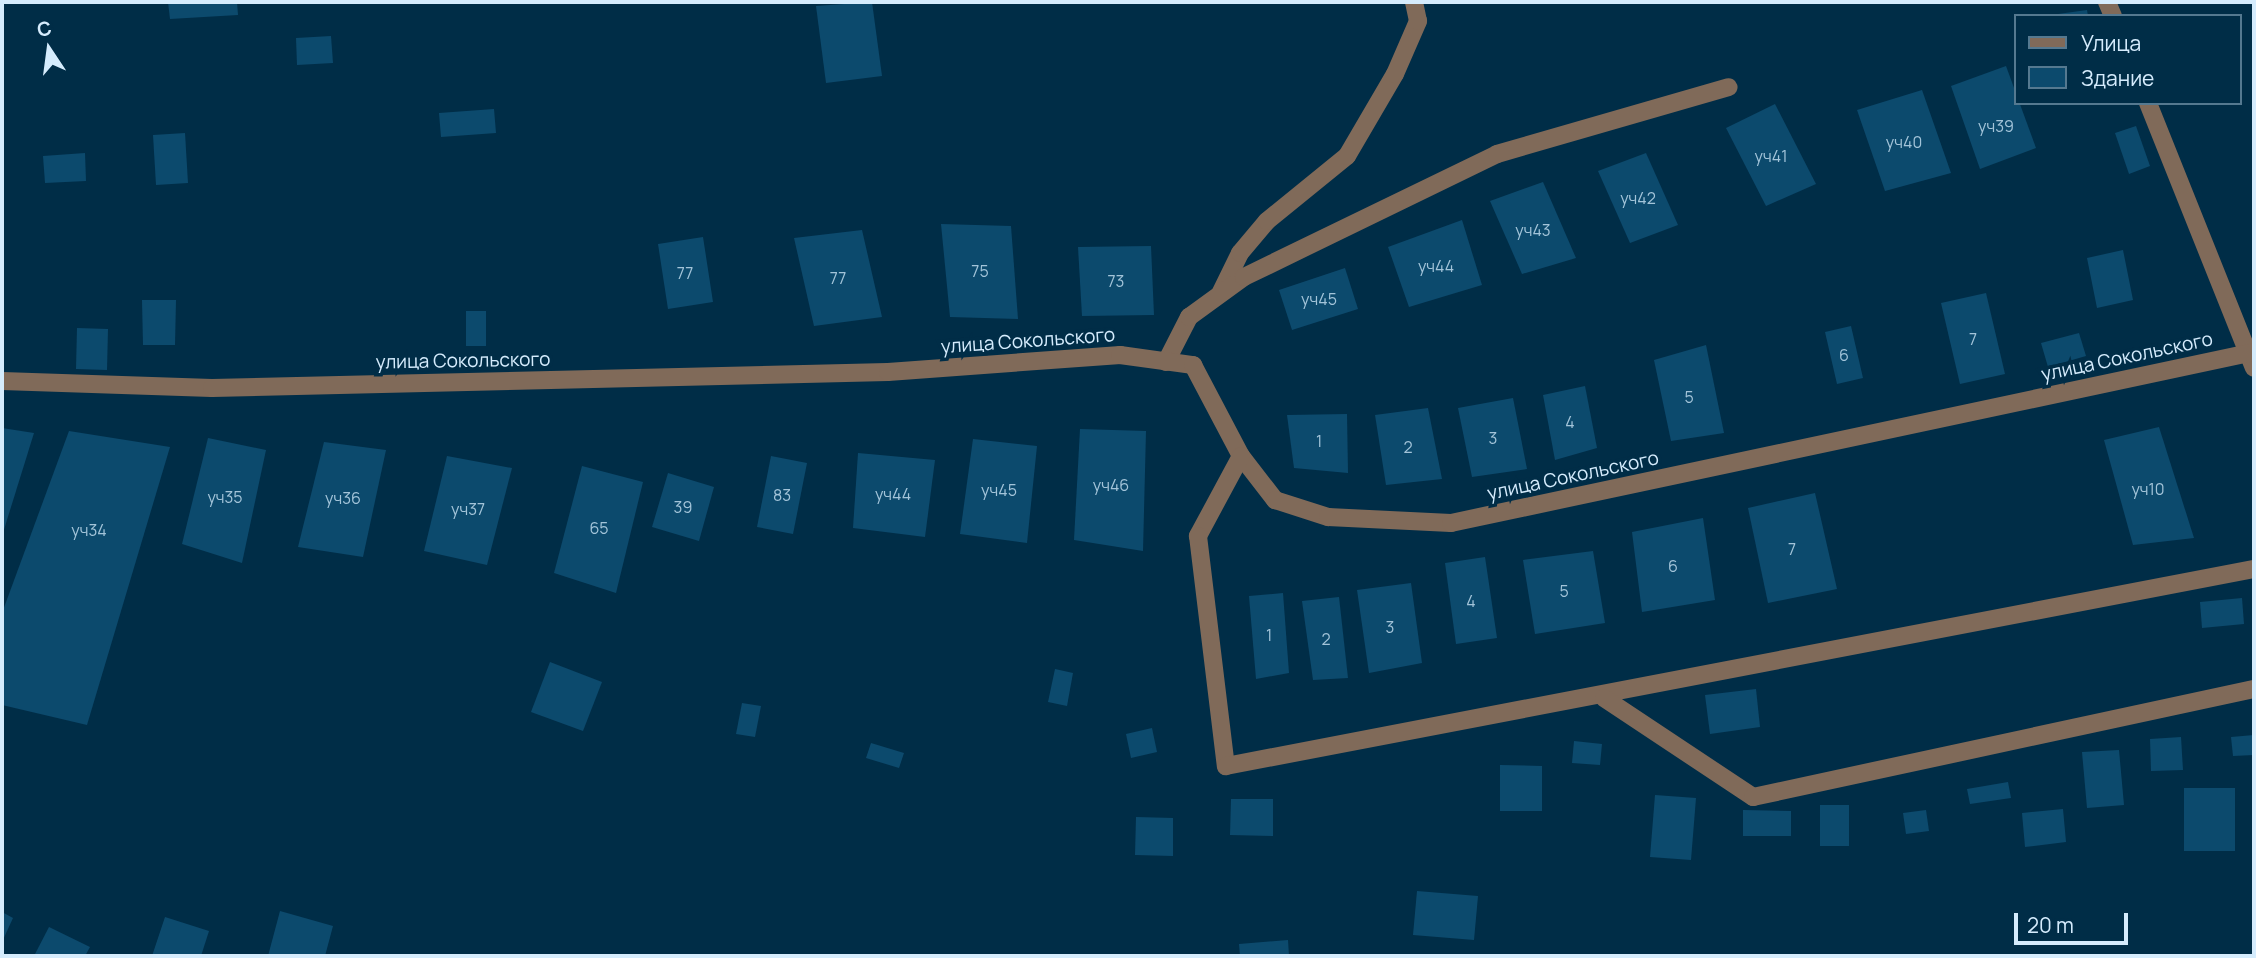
<!DOCTYPE html>
<meta charset="utf-8">
<style>
body{margin:0}
#map{position:relative;width:2256px;height:958px;overflow:hidden;background:#002d47;font-family:Manrope,sans-serif}
div>[style]{position:absolute}
[style*='--x']{left:calc(var(--x)*1px);top:calc(var(--y)*1px);width:calc(var(--w)*1px);rotate:calc(var(--a)*1deg)}
.building>*{inset:0;background:#0c4a6d}
.minor>*{height:18px;margin:-9px;padding:0 9px;transform-origin:9px;border-radius:9px;background:#806a59}
span{translate:-50% -50%;white-space:nowrap;text-align:center;line-height:1.15;-webkit-text-stroke:7px #002d47;paint-order:stroke}
.number-label{font-size:16px;color:#a3c4d9}
.number-label span{-webkit-text-stroke-width:0}
.street-label{font-size:19px;color:#d5ecfd}
.frame{position:absolute;inset:0;border:4px solid #d5ecfd;pointer-events:none}
.legend{position:absolute;left:2014px;top:14px;width:228px;height:91px;box-sizing:border-box;background:#002d47;border:2px solid #557990;margin:0;padding:9px 12px;list-style:none;font-size:21px;color:#d5ecfd}
.legend li{display:flex;align-items:center;gap:14px;height:35px}
.legend b{width:35px;border:2px solid #557990}
.north{position:absolute;left:14px;top:14px;width:70px;height:70px;-webkit-text-stroke:5px #002d47;paint-order:stroke;rotate:347deg;font-size:19px;font-weight:700;line-height:28px;text-align:center;color:#d5ecfd}
.north::after{content:'';display:block;margin:auto;width:24px;height:32px;background:#d5ecfd;clip-path:polygon(50% 0,100% 100%,50% 72%,0 100%)}
.scale{position:absolute;left:2014px;top:913px;width:114px;height:32px;box-sizing:border-box;border:4px solid #d5ecfd;border-top:0;padding-left:9px;font-size:21px;line-height:24px;white-space:nowrap;color:#d5ecfd;-webkit-text-stroke:5px #002d47;paint-order:stroke}
</style>
<div id="map">
<div class="building">
<i style="clip-path:polygon(168px 2px,237px 2px,238px 15px,170px 19px)"></i>
<i style="clip-path:polygon(872px 2px,882px 76px,826px 83px,816px 6px)"></i>
<i style="clip-path:polygon(2087px 10px,2088px 16px,2058px 16px,2058px 14px)"></i>
<i style="clip-path:polygon(331px 36px,333px 63px,297px 65px,296px 38px)"></i>
<i style="clip-path:polygon(2006px 66px,2036px 148px,1980px 169px,1951px 86px)"></i>
<i style="clip-path:polygon(1922px 90px,1951px 173px,1885px 191px,1857px 110px)"></i>
<i style="clip-path:polygon(1775px 104px,1816px 184px,1766px 206px,1726px 128px)"></i>
<i style="clip-path:polygon(494px 109px,496px 133px,441px 137px,439px 113px)"></i>
<i style="clip-path:polygon(2136px 126px,2150px 166px,2129px 174px,2115px 133px)"></i>
<i style="clip-path:polygon(185px 133px,188px 183px,156px 185px,153px 135px)"></i>
<i style="clip-path:polygon(85px 153px,86px 181px,45px 183px,43px 156px)"></i>
<i style="clip-path:polygon(1646px 153px,1678px 225px,1630px 243px,1598px 171px)"></i>
<i style="clip-path:polygon(1543px 182px,1576px 258px,1522px 274px,1490px 201px)"></i>
<i style="clip-path:polygon(1462px 220px,1482px 285px,1409px 307px,1388px 247px)"></i>
<i style="clip-path:polygon(941px 224px,1011px 226px,1018px 319px,950px 317px)"></i>
<i style="clip-path:polygon(862px 230px,882px 317px,814px 326px,794px 238px)"></i>
<i style="clip-path:polygon(703px 237px,713px 302px,668px 309px,658px 244px)"></i>
<i style="clip-path:polygon(1151px 246px,1154px 315px,1082px 316px,1078px 247px)"></i>
<i style="clip-path:polygon(2123px 250px,2133px 300px,2097px 308px,2087px 258px)"></i>
<i style="clip-path:polygon(1345px 268px,1358px 309px,1292px 330px,1279px 290px)"></i>
<i style="clip-path:polygon(1986px 293px,2005px 374px,1960px 384px,1941px 303px)"></i>
<i style="clip-path:polygon(142px 300px,176px 300px,175px 345px,143px 345px)"></i>
<i style="clip-path:polygon(466px 311px,486px 311px,486px 346px,466px 346px)"></i>
<i style="clip-path:polygon(1851px 326px,1863px 378px,1837px 384px,1825px 332px)"></i>
<i style="clip-path:polygon(77px 328px,108px 329px,107px 370px,76px 369px)"></i>
<i style="clip-path:polygon(2079px 333px,2086px 356px,2048px 367px,2041px 343px)"></i>
<i style="clip-path:polygon(1706px 345px,1724px 433px,1671px 441px,1654px 360px)"></i>
<i style="clip-path:polygon(1585px 386px,1597px 448px,1555px 460px,1543px 395px)"></i>
<i style="clip-path:polygon(1513px 398px,1527px 469px,1472px 477px,1458px 408px)"></i>
<i style="clip-path:polygon(1428px 408px,1442px 479px,1386px 485px,1375px 415px)"></i>
<i style="clip-path:polygon(1347px 414px,1348px 473px,1294px 468px,1287px 415px)"></i>
<i style="clip-path:polygon(2159px 427px,2194px 538px,2133px 545px,2104px 440px)"></i>
<i style="clip-path:polygon(2px 428px,34px 433px,2px 536px)"></i>
<i style="clip-path:polygon(1080px 429px,1146px 431px,1143px 551px,1074px 540px)"></i>
<i style="clip-path:polygon(69px 431px,170px 447px,87px 725px,2px 705px,2px 613px)"></i>
<i style="clip-path:polygon(208px 438px,266px 450px,242px 563px,182px 544px)"></i>
<i style="clip-path:polygon(973px 439px,1037px 446px,1027px 543px,960px 534px)"></i>
<i style="clip-path:polygon(324px 442px,386px 450px,363px 557px,298px 547px)"></i>
<i style="clip-path:polygon(858px 453px,935px 460px,925px 537px,853px 528px)"></i>
<i style="clip-path:polygon(447px 456px,512px 468px,487px 565px,424px 551px)"></i>
<i style="clip-path:polygon(771px 456px,807px 463px,793px 534px,757px 527px)"></i>
<i style="clip-path:polygon(582px 466px,643px 482px,616px 593px,554px 573px)"></i>
<i style="clip-path:polygon(668px 473px,714px 487px,699px 541px,652px 527px)"></i>
<i style="clip-path:polygon(1815px 493px,1837px 589px,1768px 603px,1748px 508px)"></i>
<i style="clip-path:polygon(1703px 518px,1715px 600px,1642px 612px,1632px 532px)"></i>
<i style="clip-path:polygon(1593px 551px,1605px 623px,1535px 634px,1523px 560px)"></i>
<i style="clip-path:polygon(1485px 557px,1497px 638px,1456px 644px,1445px 563px)"></i>
<i style="clip-path:polygon(1411px 583px,1422px 663px,1369px 673px,1357px 590px)"></i>
<i style="clip-path:polygon(1283px 593px,1289px 673px,1256px 679px,1249px 596px)"></i>
<i style="clip-path:polygon(1339px 597px,1348px 678px,1313px 680px,1302px 601px)"></i>
<i style="clip-path:polygon(2242px 598px,2244px 624px,2202px 628px,2200px 602px)"></i>
<i style="clip-path:polygon(550px 662px,602px 682px,583px 731px,531px 712px)"></i>
<i style="clip-path:polygon(1055px 669px,1073px 673px,1067px 706px,1048px 702px)"></i>
<i style="clip-path:polygon(1756px 689px,1760px 727px,1710px 734px,1705px 695px)"></i>
<i style="clip-path:polygon(742px 703px,761px 706px,755px 737px,736px 734px)"></i>
<i style="clip-path:polygon(1152px 728px,1157px 752px,1131px 758px,1126px 734px)"></i>
<i style="clip-path:polygon(2254px 735px,2254px 755px,2233px 756px,2231px 737px)"></i>
<i style="clip-path:polygon(2181px 737px,2183px 770px,2151px 771px,2150px 739px)"></i>
<i style="clip-path:polygon(1574px 741px,1602px 744px,1600px 765px,1572px 763px)"></i>
<i style="clip-path:polygon(871px 743px,904px 753px,899px 768px,866px 758px)"></i>
<i style="clip-path:polygon(2119px 750px,2124px 805px,2087px 808px,2082px 752px)"></i>
<i style="clip-path:polygon(1500px 765px,1542px 766px,1542px 811px,1500px 811px)"></i>
<i style="clip-path:polygon(2008px 782px,2011px 798px,1970px 804px,1967px 789px)"></i>
<i style="clip-path:polygon(2184px 788px,2235px 788px,2235px 851px,2184px 851px)"></i>
<i style="clip-path:polygon(1655px 795px,1696px 798px,1691px 860px,1650px 857px)"></i>
<i style="clip-path:polygon(1231px 799px,1273px 799px,1273px 836px,1230px 835px)"></i>
<i style="clip-path:polygon(1820px 805px,1849px 805px,1849px 846px,1820px 846px)"></i>
<i style="clip-path:polygon(2063px 809px,2066px 842px,2025px 847px,2022px 813px)"></i>
<i style="clip-path:polygon(1743px 810px,1791px 811px,1791px 836px,1743px 836px)"></i>
<i style="clip-path:polygon(1926px 810px,1929px 831px,1906px 834px,1903px 813px)"></i>
<i style="clip-path:polygon(1136px 817px,1173px 818px,1173px 856px,1135px 855px)"></i>
<i style="clip-path:polygon(1417px 891px,1478px 896px,1474px 940px,1413px 935px)"></i>
<i style="clip-path:polygon(280px 911px,333px 926px,325px 956px,268px 956px)"></i>
<i style="clip-path:polygon(2px 912px,13px 918px,2px 942px)"></i>
<i style="clip-path:polygon(165px 917px,209px 931px,201px 956px,152px 956px)"></i>
<i style="clip-path:polygon(49px 927px,90px 947px,85px 956px,34px 956px)"></i>
<i style="clip-path:polygon(1288px 940px,1289px 956px,1240px 956px,1239px 944px)"></i>
</div>
<div class="minor">
<i style="--x:2107;--y:2;--w:15;--a:67"></i>
<i style="--x:2148;--y:103;--w:285;--a:68.2"></i>
<i style="--x:1221;--y:292;--w:43;--a:-64"></i>
<i style="--x:1240;--y:253;--w:42;--a:-49.8"></i>
<i style="--x:1267;--y:221;--w:103;--a:-39.1"></i>
<i style="--x:1347;--y:156;--w:95;--a:-59.7"></i>
<i style="--x:1395;--y:74;--w:58;--a:-66.5"></i>
<i style="--x:1418;--y:21;--w:19;--a:-102"></i>
<i style="--x:1166;--y:362;--w:51;--a:-62.9"></i>
<i style="--x:1189;--y:317;--w:68;--a:-36"></i>
<i style="--x:1244;--y:277;--w:281;--a:-25.9"></i>
<i style="--x:1497;--y:154;--w:241;--a:-16.1"></i>
<i style="--x:2;--y:381;--w:210;--a:1.9"></i>
<i style="--x:212;--y:388;--w:676;--a:-1.36"></i>
<i style="--x:888;--y:372;--w:233;--a:-4.2"></i>
<i style="--x:1120;--y:355;--w:74;--a:7.8"></i>
<i style="--x:1193;--y:365;--w:103;--a:62.2"></i>
<i style="--x:1241;--y:456;--w:56;--a:52.3"></i>
<i style="--x:1275;--y:500;--w:56;--a:17.8"></i>
<i style="--x:1328;--y:517;--w:123;--a:2.8"></i>
<i style="--x:1451;--y:523;--w:821;--a:-12.02"></i>
<i style="--x:1241;--y:456;--w:91;--a:118.3"></i>
<i style="--x:1198;--y:536;--w:232;--a:83.1"></i>
<i style="--x:1226;--y:766;--w:1047;--a:-10.85"></i>
<i style="--x:1604;--y:698;--w:179;--a:33.6"></i>
<i style="--x:1753;--y:797;--w:513;--a:-12.17"></i>
</div>
<div class="number-label">
<span style="left:1996px;top:126px">уч39</span>
<span style="left:1904px;top:142px">уч40</span>
<span style="left:1771px;top:156px">уч41</span>
<span style="left:1638px;top:198px">уч42</span>
<span style="left:1533px;top:230px">уч43</span>
<span style="left:1436px;top:266px">уч44</span>
<span style="left:980px;top:271px">75</span>
<span style="left:685px;top:273px">77</span>
<span style="left:838px;top:278px">77</span>
<span style="left:1116px;top:281px">73</span>
<span style="left:1319px;top:299px">уч45</span>
<span style="left:1973px;top:339px">7</span>
<span style="left:1844px;top:355px">6</span>
<span style="left:1689px;top:397px">5</span>
<span style="left:1570px;top:422px">4</span>
<span style="left:1493px;top:438px">3</span>
<span style="left:1319px;top:441px">1</span>
<span style="left:1408px;top:447px">2</span>
<span style="left:1111px;top:485px">уч46</span>
<span style="left:2148px;top:489px">уч10</span>
<span style="left:999px;top:490px">уч45</span>
<span style="left:893px;top:494px">уч44</span>
<span style="left:782px;top:495px">83</span>
<span style="left:225px;top:497px">уч35</span>
<span style="left:343px;top:498px">уч36</span>
<span style="left:683px;top:507px">39</span>
<span style="left:468px;top:509px">уч37</span>
<span style="left:599px;top:528px">65</span>
<span style="left:89px;top:530px">уч34</span>
<span style="left:1792px;top:549px">7</span>
<span style="left:1673px;top:566px">6</span>
<span style="left:1564px;top:591px">5</span>
<span style="left:1471px;top:601px">4</span>
<span style="left:1390px;top:627px">3</span>
<span style="left:1269px;top:635px">1</span>
<span style="left:1326px;top:639px">2</span>
</div>
<div class="street-label">
<span style="left:1028px;top:341px;rotate:-4deg">улица Сокольского</span>
<span style="left:2127px;top:357px;rotate:-12deg">улица Сокольского</span>
<span style="left:463px;top:361px;rotate:-1deg">улица Сокольского</span>
<span style="left:1573px;top:476px;rotate:-12deg">улица Сокольского</span>
</div>
<div class="frame"></div>
<ul class="legend">
<li><b style="height:9px;background:#806a59"></b>Улица</li>
<li><b style="height:19px;background:#0c4a6d"></b>Здание</li>
</ul>
<div class="north">С</div>
<div class="scale">20 m</div>
</div>
